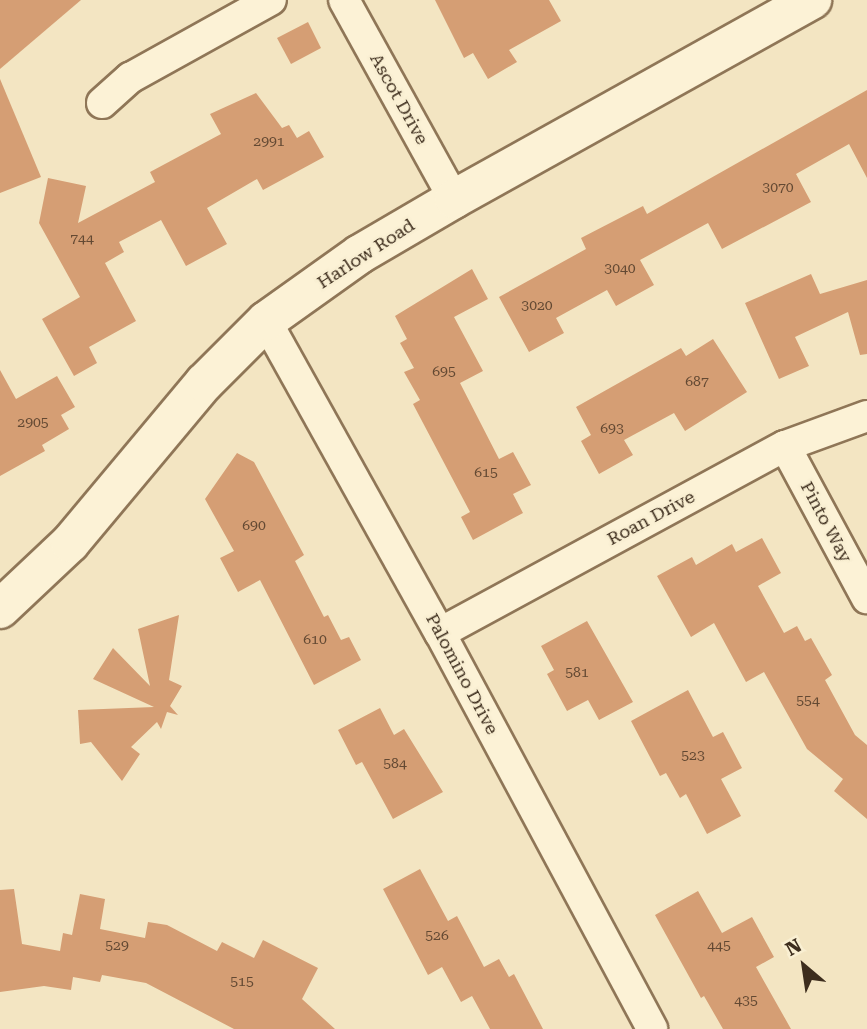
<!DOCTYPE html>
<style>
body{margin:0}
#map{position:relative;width:867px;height:1029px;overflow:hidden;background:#f3e5c2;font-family:"Roboto Serif",serif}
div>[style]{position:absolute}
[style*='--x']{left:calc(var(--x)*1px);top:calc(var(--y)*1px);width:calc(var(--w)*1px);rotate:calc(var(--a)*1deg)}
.building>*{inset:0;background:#d59e74}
.roads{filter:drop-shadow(2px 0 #8f7657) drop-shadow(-2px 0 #8f7657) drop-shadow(0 2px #8f7657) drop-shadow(0 -2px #8f7657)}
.minor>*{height:30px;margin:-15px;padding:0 15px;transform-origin:15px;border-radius:15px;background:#fcf2d6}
.secondary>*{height:38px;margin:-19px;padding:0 19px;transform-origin:19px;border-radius:19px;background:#fcf2d6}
span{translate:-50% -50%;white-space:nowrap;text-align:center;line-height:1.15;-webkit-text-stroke:5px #f9efd2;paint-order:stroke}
.number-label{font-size:14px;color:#634933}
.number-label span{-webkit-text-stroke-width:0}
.street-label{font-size:18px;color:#3d2d1d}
.north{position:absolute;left:769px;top:931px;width:70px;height:70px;-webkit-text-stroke:5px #f9efd2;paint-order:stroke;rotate:331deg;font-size:19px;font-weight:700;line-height:28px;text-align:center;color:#3d2d1d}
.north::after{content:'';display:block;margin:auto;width:24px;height:32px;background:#3d2d1d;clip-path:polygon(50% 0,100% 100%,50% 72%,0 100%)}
</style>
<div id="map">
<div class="building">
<i style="clip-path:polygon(0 0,81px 0,0 69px)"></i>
<i style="clip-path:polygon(435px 0,549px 0,561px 21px,509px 50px,517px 62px,488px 79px,473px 53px,464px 58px)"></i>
<i style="clip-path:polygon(308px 22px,321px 48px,291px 64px,277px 38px)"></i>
<i style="clip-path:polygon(0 79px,41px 177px,0 193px)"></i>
<i style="clip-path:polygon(867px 90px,867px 178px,849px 144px,796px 174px,811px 202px,722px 249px,708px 223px,640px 260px,654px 285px,616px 306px,607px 290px,556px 318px,564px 333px,529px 352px,499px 297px,586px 249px,581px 238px,643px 206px,647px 214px)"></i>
<i style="clip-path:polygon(256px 93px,282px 128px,289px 125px,297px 138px,309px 131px,324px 157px,263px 190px,257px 179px,207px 208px,227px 244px,186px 266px,161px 220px,119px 242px,124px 252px,105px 263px,136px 321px,89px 347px,97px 363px,74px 376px,42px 319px,80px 297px,39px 223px,48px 178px,86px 186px,78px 223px,155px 182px,150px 172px,221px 134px,210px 114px)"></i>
<i style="clip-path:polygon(472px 269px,488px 299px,454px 317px,483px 371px,460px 383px,499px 459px,513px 452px,531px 485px,513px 494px,523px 513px,473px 540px,461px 517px,470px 512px,413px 404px,420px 400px,404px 372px,414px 368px,400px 343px,407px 339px,395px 316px)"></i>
<i style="clip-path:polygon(811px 274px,820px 294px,867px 280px,867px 354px,860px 355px,848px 312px,795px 337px,809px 366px,779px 379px,745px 303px)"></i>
<i style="clip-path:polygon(713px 339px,747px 392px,685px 431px,674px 413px,624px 440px,633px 455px,599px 474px,581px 441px,591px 435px,576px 407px,681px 348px,686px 356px)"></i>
<i style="clip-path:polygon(0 370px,16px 399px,57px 376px,75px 407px,61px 415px,69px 429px,42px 445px,45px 451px,0 476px)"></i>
<i style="clip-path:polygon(237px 453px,254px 462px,304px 555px,295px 561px,324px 617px,328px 615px,341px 640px,349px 637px,361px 660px,314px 685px,260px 580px,238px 592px,220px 558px,234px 551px,205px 499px)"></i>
<i style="clip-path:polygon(762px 538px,781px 573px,758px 586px,784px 633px,797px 626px,805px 641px,811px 638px,832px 675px,825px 680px,855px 735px,867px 745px,867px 819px,834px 791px,843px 779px,807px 749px,764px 672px,746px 682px,714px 623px,691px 637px,657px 576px,692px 557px,696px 565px,732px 544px,736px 552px)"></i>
<i style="clip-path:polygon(179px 615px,169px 680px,182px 686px,170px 706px,178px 715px,167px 712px,161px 729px,157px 722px,131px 747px,140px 754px,122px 781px,91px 742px,80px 744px,78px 710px,154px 707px,93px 679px,113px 648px,150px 686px,138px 629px)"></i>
<i style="clip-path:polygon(587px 621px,633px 702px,599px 720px,588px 700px,567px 711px,547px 674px,554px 670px,541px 646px)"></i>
<i style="clip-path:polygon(688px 690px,713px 737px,723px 732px,742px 768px,721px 779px,741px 816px,707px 834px,686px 794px,680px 798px,666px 773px,660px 776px,631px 721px)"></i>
<i style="clip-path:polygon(380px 708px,394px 735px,404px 729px,443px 792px,393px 819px,362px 762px,356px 765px,338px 730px)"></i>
<i style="clip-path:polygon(420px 869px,448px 921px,457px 916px,484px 967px,499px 959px,509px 977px,514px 974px,543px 1029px,490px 1029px,472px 996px,461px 1002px,442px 967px,428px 975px,383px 889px)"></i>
<i style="clip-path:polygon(14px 889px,22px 944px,60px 951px,63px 933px,72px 935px,80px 894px,105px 899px,100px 929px,145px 938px,148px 922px,167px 925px,217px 951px,222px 942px,254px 958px,263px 940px,318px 968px,302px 999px,335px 1029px,234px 1029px,146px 983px,102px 975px,100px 982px,73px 977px,71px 990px,44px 986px,0 992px,0 890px)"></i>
<i style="clip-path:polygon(698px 891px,722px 933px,752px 917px,774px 957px,756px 967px,791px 1029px,723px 1029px,704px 996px,701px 998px,655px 915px)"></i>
</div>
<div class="roads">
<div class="minor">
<i style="--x:344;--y:0;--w:227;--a:61.1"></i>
<i style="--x:102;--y:103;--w:38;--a:-42"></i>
<i style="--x:130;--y:78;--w:161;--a:-29"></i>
<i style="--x:266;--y:321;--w:357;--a:60.9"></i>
<i style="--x:440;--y:633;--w:449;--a:61.8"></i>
<i style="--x:785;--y:446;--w:173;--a:61.7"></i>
<i style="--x:440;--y:633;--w:392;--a:-28.5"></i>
<i style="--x:785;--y:446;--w:87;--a:-20.1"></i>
</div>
<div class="secondary">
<i style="--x:0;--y:609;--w:96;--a:-43.3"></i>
<i style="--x:70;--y:543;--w:209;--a:-50.1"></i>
<i style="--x:204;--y:383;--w:88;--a:-45"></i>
<i style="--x:266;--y:321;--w:115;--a:-35.5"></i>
<i style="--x:360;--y:254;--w:109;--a:-30.3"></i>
<i style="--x:454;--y:199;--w:410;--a:-29.1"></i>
</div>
</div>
<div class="number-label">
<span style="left:269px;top:141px">2991</span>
<span style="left:778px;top:187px">3070</span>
<span style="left:82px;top:238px">744</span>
<span style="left:620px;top:268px">3040</span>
<span style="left:537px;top:305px">3020</span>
<span style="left:444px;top:371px">695</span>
<span style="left:697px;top:381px">687</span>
<span style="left:33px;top:422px">2905</span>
<span style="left:612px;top:428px">693</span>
<span style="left:486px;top:472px">615</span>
<span style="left:254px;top:525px">690</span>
<span style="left:315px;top:639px">610</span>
<span style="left:577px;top:672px">581</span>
<span style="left:808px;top:700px">554</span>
<span style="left:693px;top:755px">523</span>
<span style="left:395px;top:763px">584</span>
<span style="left:437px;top:935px">526</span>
<span style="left:117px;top:945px">529</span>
<span style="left:719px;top:945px">445</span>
<span style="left:242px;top:981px">515</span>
<span style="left:746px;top:1000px">435</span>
</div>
<div class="street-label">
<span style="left:399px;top:99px;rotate:61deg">Ascot Drive</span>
<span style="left:366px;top:254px;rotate:-33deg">Harlow Road</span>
<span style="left:651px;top:518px;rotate:-28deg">Roan Drive</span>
<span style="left:826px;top:522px;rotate:62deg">Pinto Way</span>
<span style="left:462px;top:674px;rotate:62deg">Palomino Drive</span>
</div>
<div class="north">N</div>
</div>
